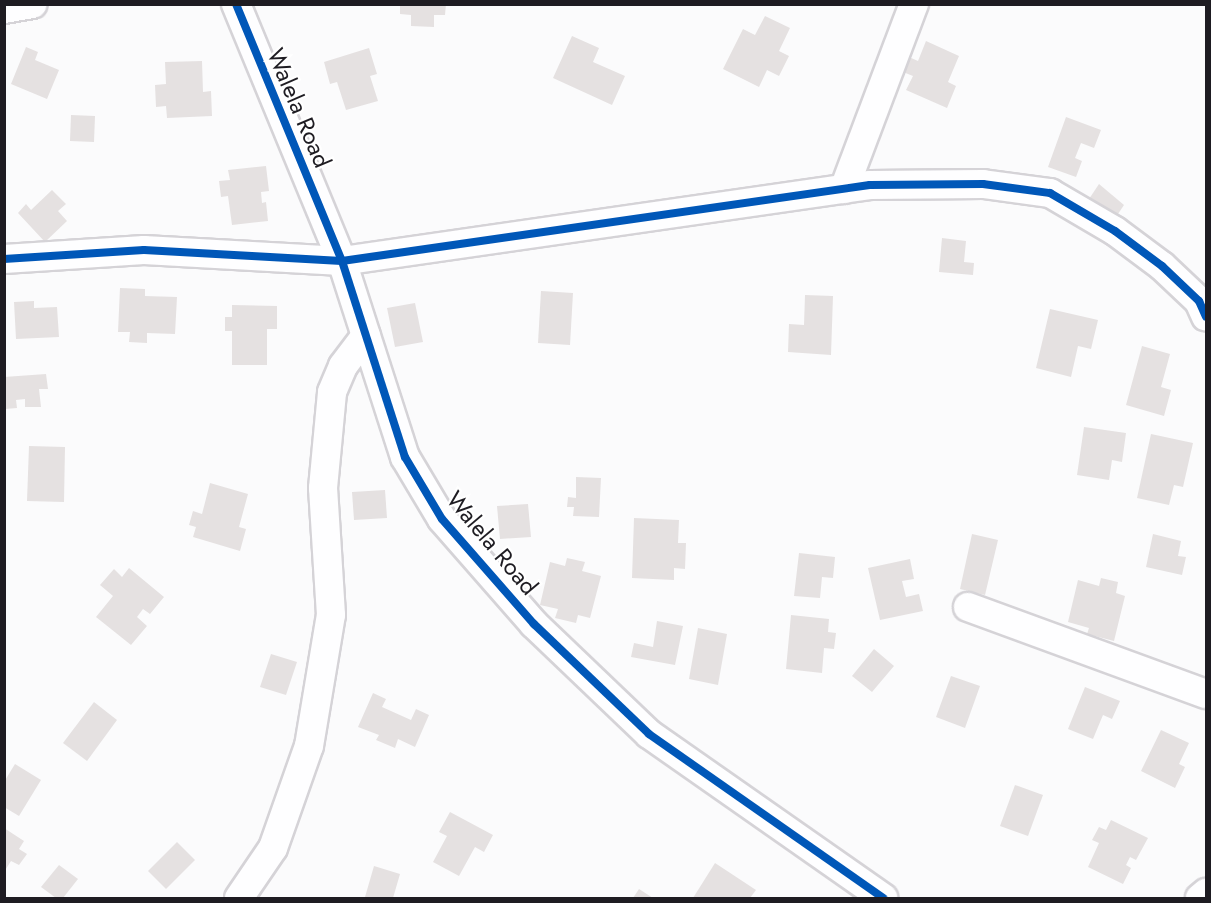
<!DOCTYPE html>
<style>
body{margin:0}
#map{position:relative;width:1211px;height:903px;overflow:hidden;background:#fbfbfc;font-family:Jost,sans-serif}
div>[style]{position:absolute}
[style*='--x']{left:calc(var(--x)*1px);top:calc(var(--y)*1px);width:calc(var(--w)*1px);rotate:calc(var(--a)*1deg)}
.building>*{inset:0;background:#e5e1e1}
.roads{filter:drop-shadow(2px 0 #d5d3d7) drop-shadow(-2px 0 #d5d3d7) drop-shadow(0 2px #d5d3d7) drop-shadow(0 -2px #d5d3d7)}
.minor>*{height:28px;margin:-14px;padding:0 14px;transform-origin:14px;border-radius:14px;background:#fefeff}
.cycleway>*{height:8px;margin:-4px;padding:0 4px;transform-origin:4px;border-radius:4px;background:#0057b8}
span{translate:-50% -50%;white-space:nowrap;text-align:center;line-height:1.15;-webkit-text-stroke:4.5px #fff;paint-order:stroke}
.street-label{font-size:24px;color:#1e1c22}
.frame{position:absolute;inset:0;border:6px solid #1e1c22;pointer-events:none}
</style>
<div id="map">
<div class="building">
<i style="clip-path:polygon(400px 4px,446px 4px,445px 15px,434px 15px,434px 27px,411px 26px,411px 15px,400px 14px)"></i>
<i style="clip-path:polygon(765px 16px,790px 28px,779px 51px,789px 56px,779px 76px,767px 70px,759px 87px,723px 69px,743px 29px,755px 35px)"></i>
<i style="clip-path:polygon(572px 36px,599px 48px,593px 62px,625px 76px,612px 105px,553px 78px)"></i>
<i style="clip-path:polygon(926px 41px,959px 56px,948px 82px,956px 86px,947px 108px,906px 90px,913px 76px,903px 72px,909px 57px,918px 61px)"></i>
<i style="clip-path:polygon(26px 47px,38px 52px,35px 60px,59px 70px,47px 99px,11px 84px)"></i>
<i style="clip-path:polygon(369px 48px,377px 74px,370px 76px,378px 101px,346px 110px,337px 82px,330px 84px,324px 62px)"></i>
<i style="clip-path:polygon(202px 61px,203px 92px,211px 91px,212px 116px,167px 118px,166px 106px,156px 107px,155px 85px,166px 84px,165px 62px)"></i>
<i style="clip-path:polygon(71px 115px,95px 116px,94px 142px,70px 141px)"></i>
<i style="clip-path:polygon(1066px 117px,1101px 130px,1094px 148px,1081px 143px,1075px 158px,1082px 161px,1076px 177px,1048px 167px)"></i>
<i style="clip-path:polygon(266px 166px,269px 191px,261px 192px,262px 203px,266px 202px,268px 221px,232px 225px,228px 196px,221px 197px,219px 181px,230px 180px,228px 170px)"></i>
<i style="clip-path:polygon(1099px 184px,1124px 205px,1112px 223px,1085px 205px)"></i>
<i style="clip-path:polygon(52px 190px,66px 204px,58px 211px,67px 221px,45px 242px,18px 213px,26px 204px,31px 210px)"></i>
<i style="clip-path:polygon(942px 238px,966px 241px,964px 262px,974px 263px,973px 275px,939px 272px)"></i>
<i style="clip-path:polygon(120px 288px,145px 289px,145px 296px,177px 297px,175px 334px,147px 333px,147px 343px,129px 342px,130px 332px,118px 332px)"></i>
<i style="clip-path:polygon(541px 291px,573px 293px,570px 345px,538px 343px)"></i>
<i style="clip-path:polygon(805px 295px,833px 296px,831px 355px,788px 352px,789px 324px,804px 325px)"></i>
<i style="clip-path:polygon(34px 301px,34px 308px,57px 307px,59px 337px,16px 339px,14px 302px)"></i>
<i style="clip-path:polygon(415px 303px,423px 342px,395px 347px,387px 308px)"></i>
<i style="clip-path:polygon(232px 305px,277px 306px,277px 329px,267px 329px,267px 365px,232px 365px,232px 331px,225px 331px,225px 317px,232px 317px)"></i>
<i style="clip-path:polygon(1050px 309px,1098px 320px,1091px 349px,1078px 346px,1071px 377px,1036px 368px)"></i>
<i style="clip-path:polygon(1142px 346px,1170px 354px,1161px 387px,1171px 390px,1164px 416px,1126px 405px)"></i>
<i style="clip-path:polygon(46px 374px,48px 389px,39px 389px,41px 407px,25px 407px,25px 399px,16px 400px,17px 408px,5px 409px,4px 377px)"></i>
<i style="clip-path:polygon(1084px 427px,1126px 433px,1122px 462px,1112px 460px,1109px 480px,1077px 475px)"></i>
<i style="clip-path:polygon(1151px 434px,1193px 443px,1183px 487px,1174px 485px,1169px 505px,1137px 498px)"></i>
<i style="clip-path:polygon(29px 446px,65px 447px,64px 502px,27px 501px)"></i>
<i style="clip-path:polygon(576px 477px,601px 478px,599px 517px,573px 516px,574px 507px,567px 507px,568px 497px,576px 498px)"></i>
<i style="clip-path:polygon(210px 483px,248px 494px,239px 527px,246px 529px,240px 551px,193px 537px,196px 527px,189px 525px,193px 511px,202px 514px)"></i>
<i style="clip-path:polygon(385px 490px,387px 518px,354px 520px,352px 492px)"></i>
<i style="clip-path:polygon(528px 504px,531px 537px,500px 539px,497px 506px)"></i>
<i style="clip-path:polygon(634px 518px,679px 520px,678px 543px,686px 543px,685px 569px,674px 568px,674px 580px,632px 578px)"></i>
<i style="clip-path:polygon(972px 534px,998px 540px,985px 595px,960px 589px)"></i>
<i style="clip-path:polygon(1153px 534px,1181px 541px,1178px 556px,1186px 557px,1182px 575px,1146px 567px)"></i>
<i style="clip-path:polygon(799px 553px,835px 557px,833px 578px,822px 577px,820px 598px,794px 596px)"></i>
<i style="clip-path:polygon(567px 558px,585px 562px,582px 571px,601px 576px,590px 618px,578px 615px,576px 623px,555px 618px,558px 609px,540px 605px,550px 562px,565px 566px)"></i>
<i style="clip-path:polygon(910px 559px,914px 579px,902px 581px,906px 597px,919px 594px,923px 611px,880px 620px,868px 568px)"></i>
<i style="clip-path:polygon(129px 568px,164px 597px,150px 614px,143px 609px,137px 617px,147px 626px,131px 645px,96px 617px,113px 596px,100px 585px,114px 569px,122px 577px)"></i>
<i style="clip-path:polygon(1101px 578px,1118px 582px,1116px 593px,1125px 596px,1114px 641px,1087px 634px,1089px 628px,1068px 622px,1078px 580px,1099px 586px)"></i>
<i style="clip-path:polygon(791px 615px,829px 619px,828px 632px,836px 633px,834px 649px,824px 648px,822px 673px,786px 669px)"></i>
<i style="clip-path:polygon(657px 621px,683px 626px,675px 665px,631px 657px,634px 643px,653px 647px)"></i>
<i style="clip-path:polygon(698px 628px,727px 634px,718px 685px,689px 679px)"></i>
<i style="clip-path:polygon(874px 649px,894px 666px,872px 692px,852px 676px)"></i>
<i style="clip-path:polygon(271px 654px,297px 662px,286px 695px,260px 687px)"></i>
<i style="clip-path:polygon(951px 676px,980px 686px,965px 728px,936px 717px)"></i>
<i style="clip-path:polygon(1085px 687px,1120px 701px,1112px 719px,1103px 715px,1093px 739px,1068px 729px)"></i>
<i style="clip-path:polygon(373px 693px,386px 699px,382px 707px,411px 720px,416px 709px,429px 715px,415px 747px,398px 739px,395px 748px,376px 740px,379px 735px,358px 727px)"></i>
<i style="clip-path:polygon(94px 702px,117px 720px,87px 761px,63px 743px)"></i>
<i style="clip-path:polygon(1161px 730px,1189px 743px,1179px 764px,1185px 767px,1175px 788px,1141px 771px)"></i>
<i style="clip-path:polygon(15px 764px,41px 780px,19px 816px,4px 807px,4px 782px)"></i>
<i style="clip-path:polygon(1015px 785px,1043px 795px,1028px 836px,1000px 826px)"></i>
<i style="clip-path:polygon(450px 812px,493px 835px,484px 852px,475px 847px,459px 876px,433px 862px,447px 836px,439px 832px)"></i>
<i style="clip-path:polygon(1111px 820px,1148px 838px,1136px 860px,1130px 857px,1126px 865px,1131px 868px,1123px 884px,1088px 867px,1099px 843px,1092px 840px,1099px 827px,1106px 830px)"></i>
<i style="clip-path:polygon(4px 828px,24px 841px,19px 849px,27px 854px,19px 865px,11px 861px,4px 872px)"></i>
<i style="clip-path:polygon(177px 842px,195px 860px,166px 889px,148px 871px)"></i>
<i style="clip-path:polygon(715px 863px,756px 890px,750px 898px,693px 898px)"></i>
<i style="clip-path:polygon(59px 865px,78px 879px,63px 898px,56px 898px,41px 887px)"></i>
<i style="clip-path:polygon(374px 866px,400px 874px,393px 898px,365px 897px)"></i>
<i style="clip-path:polygon(639px 889px,653px 898px,633px 898px)"></i>
</div>
<div class="roads">
<div class="minor">
<i style="--x:236;--y:4;--w:278;--a:67.6"></i>
<i style="--x:342;--y:261;--w:206;--a:72.2"></i>
<i style="--x:405;--y:457;--w:72;--a:59.2"></i>
<i style="--x:442;--y:519;--w:140;--a:48.8"></i>
<i style="--x:534;--y:624;--w:159;--a:43.7"></i>
<i style="--x:649;--y:734;--w:286;--a:35"></i>
<i style="--x:4;--y:9;--w:29;--a:-10"></i>
<i style="--x:844;--y:189;--w:198;--a:-69.3"></i>
<i style="--x:4;--y:259;--w:140;--a:-3.7"></i>
<i style="--x:144;--y:250;--w:198;--a:3.2"></i>
<i style="--x:342;--y:261;--w:533;--a:-8.19"></i>
<i style="--x:870;--y:185;--w:113;--a:-0.5"></i>
<i style="--x:983;--y:184;--w:68;--a:7.7"></i>
<i style="--x:1050;--y:193;--w:75;--a:30.3"></i>
<i style="--x:1115;--y:231;--w:59;--a:36.7"></i>
<i style="--x:1162;--y:266;--w:51;--a:43.4"></i>
<i style="--x:1199;--y:301;--w:17;--a:66"></i>
<i style="--x:968;--y:607;--w:253;--a:20.1"></i>
<i style="--x:239;--y:898;--w:60;--a:-55.8"></i>
<i style="--x:273;--y:848;--w:108;--a:-70.6"></i>
<i style="--x:309;--y:746;--w:133;--a:-80.5"></i>
<i style="--x:331;--y:615;--w:127;--a:-93.6"></i>
<i style="--x:323;--y:488;--w:96;--a:-84.6"></i>
<i style="--x:332;--y:392;--w:28;--a:-67"></i>
<i style="--x:343;--y:366;--w:38;--a:-53"></i>
<i style="--x:1200;--y:898;--w:8;--a:-40"></i>
</div>
</div>
<div class="cycleway">
<i style="--x:236;--y:4;--w:278;--a:67.6"></i>
<i style="--x:342;--y:261;--w:206;--a:72.2"></i>
<i style="--x:405;--y:457;--w:72;--a:59.2"></i>
<i style="--x:442;--y:519;--w:140;--a:48.8"></i>
<i style="--x:534;--y:624;--w:159;--a:43.7"></i>
<i style="--x:649;--y:734;--w:286;--a:35"></i>
<i style="--x:4;--y:259;--w:140;--a:-3.7"></i>
<i style="--x:144;--y:250;--w:198;--a:3.2"></i>
<i style="--x:342;--y:261;--w:533;--a:-8.19"></i>
<i style="--x:870;--y:185;--w:113;--a:-0.5"></i>
<i style="--x:983;--y:184;--w:68;--a:7.7"></i>
<i style="--x:1050;--y:193;--w:75;--a:30.3"></i>
<i style="--x:1115;--y:231;--w:59;--a:36.7"></i>
<i style="--x:1162;--y:266;--w:51;--a:43.4"></i>
<i style="--x:1199;--y:301;--w:17;--a:66"></i>
</div>
<div class="street-label">
<span style="left:299px;top:108px;rotate:67deg">Walela Road</span>
<span style="left:492px;top:543px;rotate:50deg">Walela Road</span>
</div>
<div class="frame"></div>
</div>
